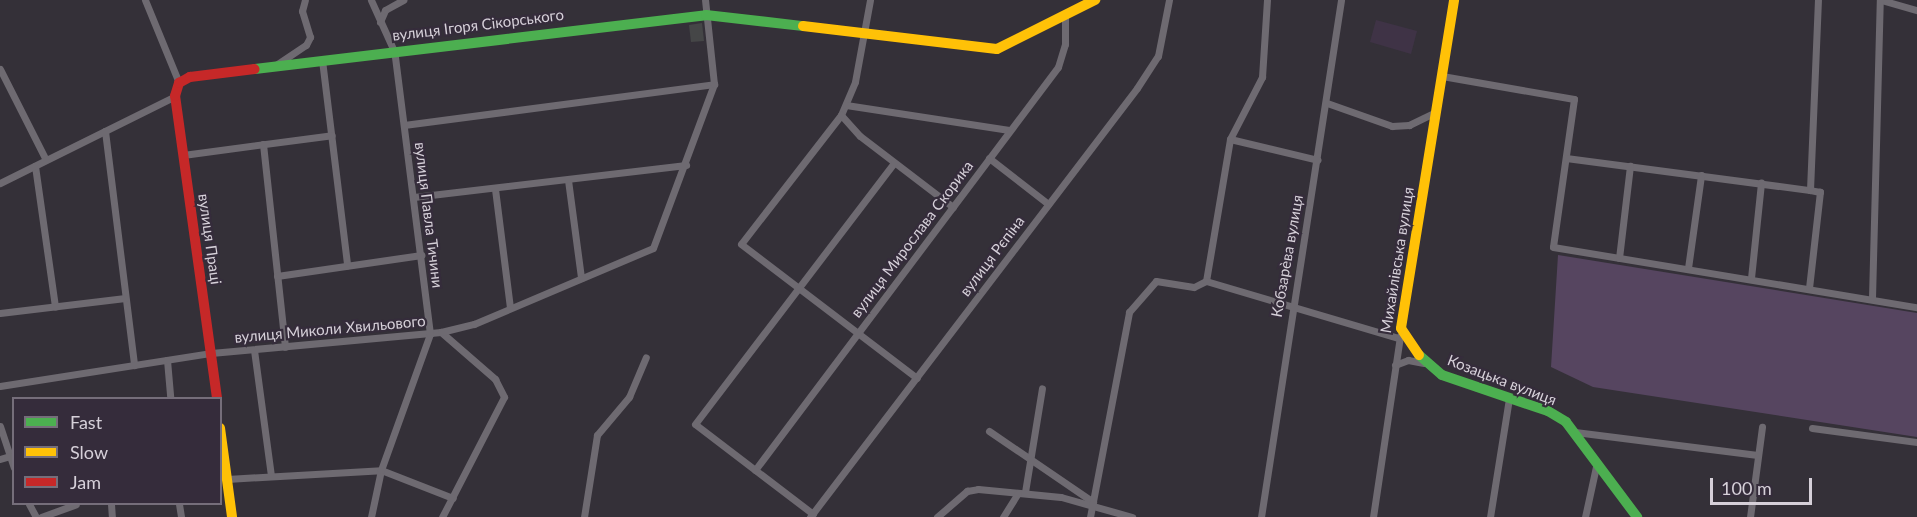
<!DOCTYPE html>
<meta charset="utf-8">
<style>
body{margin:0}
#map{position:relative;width:1917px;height:517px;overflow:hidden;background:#343038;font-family:Lato,sans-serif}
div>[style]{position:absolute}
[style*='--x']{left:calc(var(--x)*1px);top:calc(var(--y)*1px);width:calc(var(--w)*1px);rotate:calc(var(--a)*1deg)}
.built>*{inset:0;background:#3f3346}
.green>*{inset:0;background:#564560}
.building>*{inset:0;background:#454647}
.street>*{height:7px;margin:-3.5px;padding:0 3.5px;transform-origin:3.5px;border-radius:3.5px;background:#6e6a71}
.fast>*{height:10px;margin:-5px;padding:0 5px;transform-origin:5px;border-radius:5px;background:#4caf50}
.slow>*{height:10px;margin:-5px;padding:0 5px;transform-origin:5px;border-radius:5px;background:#ffc107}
.jam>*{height:10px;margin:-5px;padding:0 5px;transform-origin:5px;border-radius:5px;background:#c62828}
span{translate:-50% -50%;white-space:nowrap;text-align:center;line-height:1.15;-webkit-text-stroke:4.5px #352c3b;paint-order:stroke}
.street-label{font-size:15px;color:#d6d0d9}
.legend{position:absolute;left:12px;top:397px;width:210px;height:108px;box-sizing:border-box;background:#352c3b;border:2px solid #756e7a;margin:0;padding:8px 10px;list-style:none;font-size:18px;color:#d6d0d9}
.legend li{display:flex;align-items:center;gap:12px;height:30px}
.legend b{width:30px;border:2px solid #756e7a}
.scale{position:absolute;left:1710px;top:478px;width:102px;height:27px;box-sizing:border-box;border:3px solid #d6d0d9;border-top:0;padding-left:8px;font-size:18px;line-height:21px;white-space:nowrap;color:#d6d0d9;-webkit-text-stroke:4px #352c3b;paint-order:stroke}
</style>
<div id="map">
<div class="built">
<i style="clip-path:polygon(1376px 20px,1417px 31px,1411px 54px,1370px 42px)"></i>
</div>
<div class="green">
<i style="clip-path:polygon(1558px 255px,1917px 313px,1917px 437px,1593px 387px,1551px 367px)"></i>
</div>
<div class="building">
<i style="clip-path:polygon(702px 23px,704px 41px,691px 42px,689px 25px)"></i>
</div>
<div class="street">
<i style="--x:145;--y:0;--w:90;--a:67.7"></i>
<i style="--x:870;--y:0;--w:83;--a:100.4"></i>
<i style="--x:855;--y:82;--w:36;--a:113"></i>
<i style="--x:841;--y:115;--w:163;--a:127.8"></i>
<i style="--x:741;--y:244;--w:221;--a:37.3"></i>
<i style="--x:1881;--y:0;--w:37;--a:16"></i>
<i style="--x:380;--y:22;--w:13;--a:-67"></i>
<i style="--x:385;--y:10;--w:21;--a:-29"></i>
<i style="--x:322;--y:60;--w:207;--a:83"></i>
<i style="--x:276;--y:65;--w:36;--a:-34"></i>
<i style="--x:306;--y:45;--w:9;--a:-63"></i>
<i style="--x:310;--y:37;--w:27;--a:-107"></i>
<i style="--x:302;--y:11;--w:11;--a:-75"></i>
<i style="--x:0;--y:69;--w:100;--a:63.2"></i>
<i style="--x:1442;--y:76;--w:134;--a:9.9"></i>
<i style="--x:1574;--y:99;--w:149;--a:98.1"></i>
<i style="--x:1553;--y:247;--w:369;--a:9.4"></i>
<i style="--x:1327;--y:103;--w:69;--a:19.5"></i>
<i style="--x:1392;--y:126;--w:17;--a:-3"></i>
<i style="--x:1409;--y:125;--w:30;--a:-26"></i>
<i style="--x:846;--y:105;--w:165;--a:8.7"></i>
<i style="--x:841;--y:115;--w:28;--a:48"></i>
<i style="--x:860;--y:136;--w:117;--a:37.4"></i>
<i style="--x:404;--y:125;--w:313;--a:-7.5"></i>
<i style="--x:105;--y:131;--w:236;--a:82.9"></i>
<i style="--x:1230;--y:139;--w:90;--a:13.4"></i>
<i style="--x:263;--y:144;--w:204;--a:83.8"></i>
<i style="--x:183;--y:155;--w:150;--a:-7.6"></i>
<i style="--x:989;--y:158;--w:75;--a:37.9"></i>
<i style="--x:1566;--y:158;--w:246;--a:7.5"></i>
<i style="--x:35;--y:166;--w:142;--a:81.9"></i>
<i style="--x:568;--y:180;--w:99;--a:82.4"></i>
<i style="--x:0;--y:183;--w:195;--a:-26.4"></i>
<i style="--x:495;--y:189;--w:120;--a:82.8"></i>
<i style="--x:414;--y:197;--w:274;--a:-6.7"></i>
<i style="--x:1619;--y:258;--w:93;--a:-83.2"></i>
<i style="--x:1688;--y:268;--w:94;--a:-82"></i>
<i style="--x:277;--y:276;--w:146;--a:-8.3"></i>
<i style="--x:1751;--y:278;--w:96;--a:-84"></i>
<i style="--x:1206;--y:281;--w:144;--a:-80.4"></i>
<i style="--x:1230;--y:139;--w:70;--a:-62.7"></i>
<i style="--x:1262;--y:77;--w:77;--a:-86.3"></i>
<i style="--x:1206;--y:281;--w:201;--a:16.5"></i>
<i style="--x:1809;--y:288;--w:97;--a:-83.5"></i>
<i style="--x:1820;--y:192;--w:10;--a:-169"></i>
<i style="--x:1810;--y:190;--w:190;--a:-87.6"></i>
<i style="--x:1872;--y:298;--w:298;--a:-88.5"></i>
<i style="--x:0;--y:313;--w:126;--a:-6.8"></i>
<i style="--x:441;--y:332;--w:72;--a:41"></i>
<i style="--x:495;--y:379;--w:20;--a:63"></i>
<i style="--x:504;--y:397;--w:135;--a:117.3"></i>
<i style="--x:254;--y:350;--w:127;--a:82.3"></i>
<i style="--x:167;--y:360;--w:38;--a:85"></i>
<i style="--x:1395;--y:365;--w:14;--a:-21"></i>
<i style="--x:1408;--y:360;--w:16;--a:11"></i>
<i style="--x:0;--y:386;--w:214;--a:-8.9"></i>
<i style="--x:211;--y:353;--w:231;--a:-5.2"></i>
<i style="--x:441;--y:332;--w:34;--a:-14"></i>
<i style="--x:474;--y:324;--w:194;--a:-23"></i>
<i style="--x:653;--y:248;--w:175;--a:-69.6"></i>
<i style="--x:714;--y:84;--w:84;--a:-96.1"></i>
<i style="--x:0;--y:426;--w:44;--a:71.6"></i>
<i style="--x:1812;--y:428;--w:106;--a:7.6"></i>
<i style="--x:989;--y:431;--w:126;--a:34.3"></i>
<i style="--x:1575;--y:432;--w:184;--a:7.2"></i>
<i style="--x:0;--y:459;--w:10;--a:-17"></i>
<i style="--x:755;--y:470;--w:504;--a:-53.06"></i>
<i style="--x:1058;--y:67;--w:24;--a:-73"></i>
<i style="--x:1065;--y:44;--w:29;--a:-90"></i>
<i style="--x:227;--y:479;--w:154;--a:-3.3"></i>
<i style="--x:381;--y:470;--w:77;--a:21.3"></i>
<i style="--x:1025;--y:492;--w:105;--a:-80.7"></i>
<i style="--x:29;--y:504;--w:15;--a:62"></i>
<i style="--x:111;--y:504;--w:13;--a:86"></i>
<i style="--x:179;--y:504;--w:13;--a:81"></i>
<i style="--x:813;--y:514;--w:148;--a:-142.7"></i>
<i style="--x:695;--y:424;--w:328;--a:-52.7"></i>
<i style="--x:41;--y:517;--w:37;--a:-20"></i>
<i style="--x:371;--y:517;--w:48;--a:-78"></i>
<i style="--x:381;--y:470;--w:145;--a:-70.2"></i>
<i style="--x:430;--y:334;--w:285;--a:-97.2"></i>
<i style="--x:394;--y:51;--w:56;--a:-114.3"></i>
<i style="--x:584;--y:517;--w:83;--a:-81"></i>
<i style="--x:597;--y:435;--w:50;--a:-49.9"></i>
<i style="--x:629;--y:397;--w:43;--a:-67"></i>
<i style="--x:810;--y:517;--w:539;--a:-52.68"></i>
<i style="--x:1137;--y:88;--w:38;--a:-57"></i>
<i style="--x:1158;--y:56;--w:57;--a:-78.9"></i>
<i style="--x:937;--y:517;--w:40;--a:-41"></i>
<i style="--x:967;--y:491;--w:11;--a:-10"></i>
<i style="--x:978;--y:489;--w:83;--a:5.5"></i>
<i style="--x:1061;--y:497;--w:74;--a:15.7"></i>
<i style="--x:1003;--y:517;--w:28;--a:-58"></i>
<i style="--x:1090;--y:517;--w:209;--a:-79.2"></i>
<i style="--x:1129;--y:312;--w:41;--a:-48.9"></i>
<i style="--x:1156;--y:281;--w:38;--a:9"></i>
<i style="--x:1194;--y:287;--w:13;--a:-27"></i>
<i style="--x:1261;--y:517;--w:523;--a:-81.2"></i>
<i style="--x:1373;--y:517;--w:183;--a:-81.5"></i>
<i style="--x:1490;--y:517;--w:120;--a:-80.9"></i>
<i style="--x:1585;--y:517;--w:56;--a:-77.7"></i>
<i style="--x:1750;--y:517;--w:91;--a:-82.4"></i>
</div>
<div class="fast">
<i style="--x:255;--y:69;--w:454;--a:-6.8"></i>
<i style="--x:706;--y:15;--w:98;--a:6.5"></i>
<i style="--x:1419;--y:355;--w:30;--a:41"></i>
<i style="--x:1442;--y:375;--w:112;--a:18.8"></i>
<i style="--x:1548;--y:411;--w:21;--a:31"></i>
<i style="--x:1566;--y:422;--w:119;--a:53.2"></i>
</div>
<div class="slow">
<i style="--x:803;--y:26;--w:195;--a:6.8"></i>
<i style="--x:997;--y:49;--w:110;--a:-26.6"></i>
<i style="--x:1419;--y:355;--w:32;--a:-124"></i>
<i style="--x:1401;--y:328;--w:332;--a:-80.8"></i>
<i style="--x:220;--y:428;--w:90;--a:82.3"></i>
</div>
<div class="jam">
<i style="--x:217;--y:398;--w:305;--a:-97.9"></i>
<i style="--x:175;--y:96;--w:14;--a:-73"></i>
<i style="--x:179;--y:83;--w:13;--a:-29"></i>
<i style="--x:190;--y:77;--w:65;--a:-7"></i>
</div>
<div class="street-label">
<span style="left:478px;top:25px;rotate:-7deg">вулиця Ігоря Сікорського</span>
<span style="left:429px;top:215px;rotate:83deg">вулиця Павла Тичини</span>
<span style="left:210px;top:239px;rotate:82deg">вулиця Праці</span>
<span style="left:912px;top:239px;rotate:-53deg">вулиця Мирослава Скорика</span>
<span style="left:992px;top:256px;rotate:-53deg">вулиця Рєпіна</span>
<span style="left:1287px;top:256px;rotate:-80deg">Кобзарèва вулиця</span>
<span style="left:1397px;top:260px;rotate:-81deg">Михайлівська вулиця</span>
<span style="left:330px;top:329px;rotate:-5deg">вулиця Миколи Хвильового</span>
<span style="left:1502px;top:380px;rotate:21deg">Козацька вулиця</span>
</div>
<ul class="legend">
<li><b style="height:8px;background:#4caf50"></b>Fast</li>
<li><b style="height:8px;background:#ffc107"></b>Slow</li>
<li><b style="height:8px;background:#c62828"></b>Jam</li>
</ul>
<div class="scale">100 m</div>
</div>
